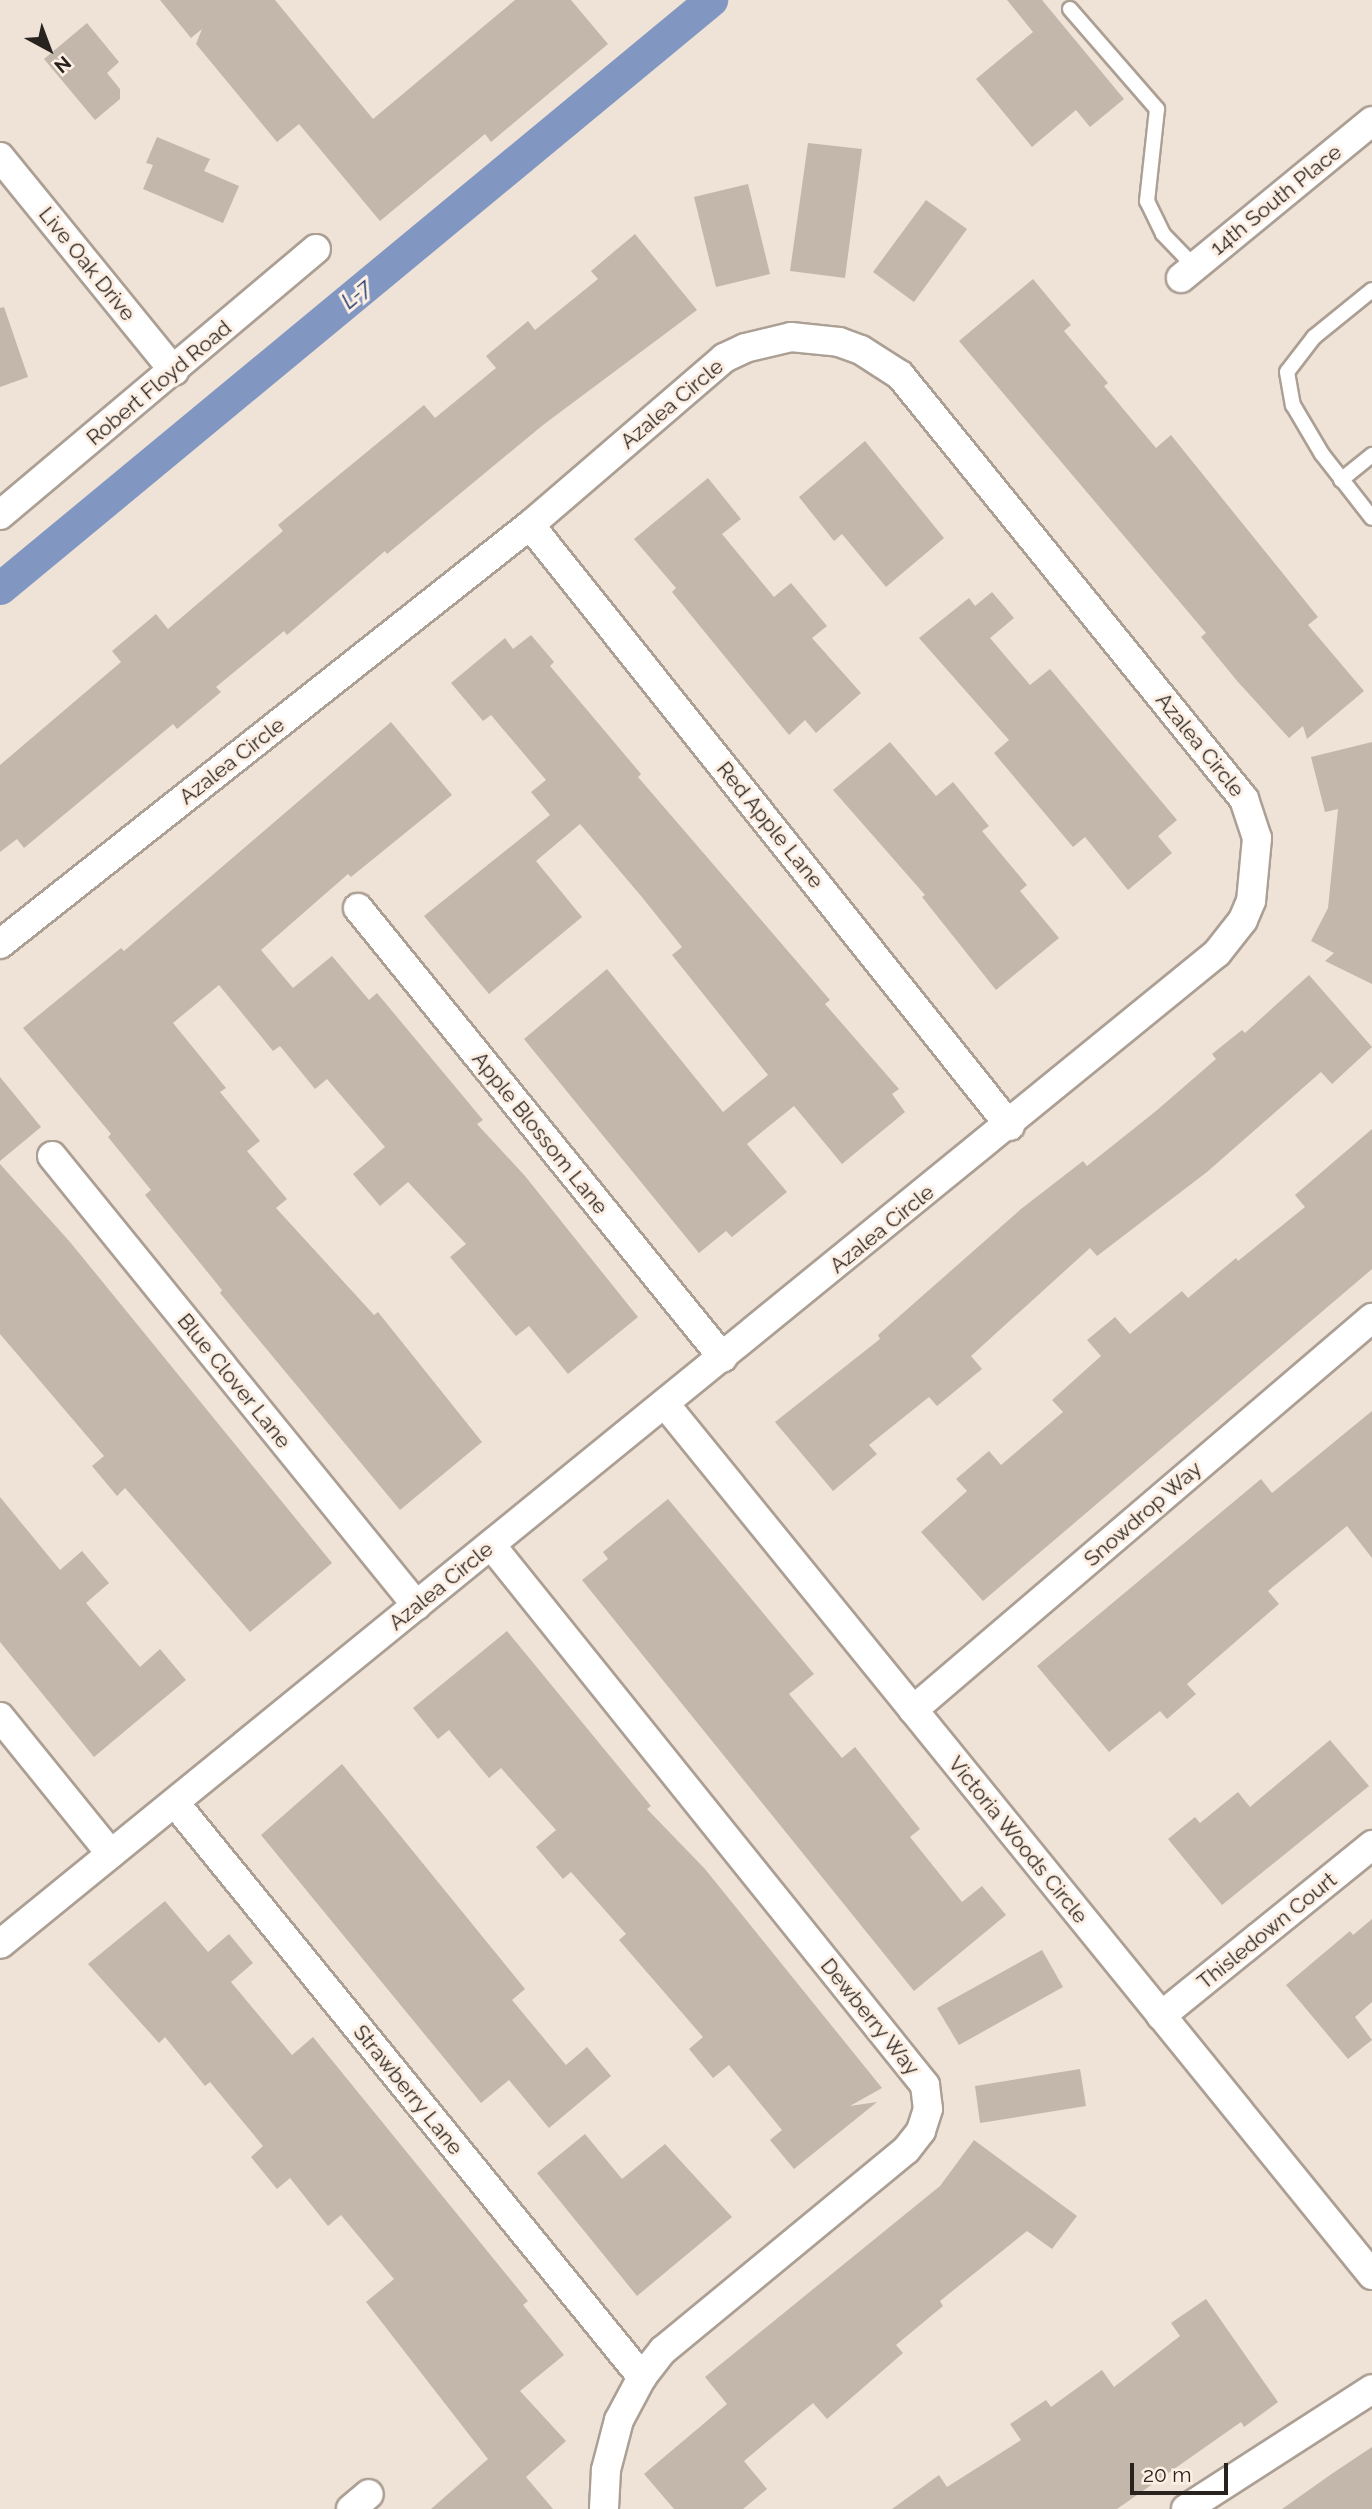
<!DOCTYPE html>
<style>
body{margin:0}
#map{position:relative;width:1372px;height:2509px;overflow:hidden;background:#efe2d6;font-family:Raleway,sans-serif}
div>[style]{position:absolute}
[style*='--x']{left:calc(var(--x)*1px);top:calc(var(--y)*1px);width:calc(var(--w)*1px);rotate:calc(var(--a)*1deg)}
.canal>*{height:33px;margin:-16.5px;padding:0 16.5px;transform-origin:16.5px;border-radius:16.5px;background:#8197c1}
.building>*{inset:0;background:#c3b7ab}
.roads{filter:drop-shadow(2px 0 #ac9f94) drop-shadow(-2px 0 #ac9f94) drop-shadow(0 2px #ac9f94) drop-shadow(0 -2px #ac9f94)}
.service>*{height:14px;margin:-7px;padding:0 7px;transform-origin:7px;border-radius:7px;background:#fff}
.minor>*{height:28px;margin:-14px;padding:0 14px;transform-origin:14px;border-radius:14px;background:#fff}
span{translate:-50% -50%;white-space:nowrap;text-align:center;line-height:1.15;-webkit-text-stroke:6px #fdefe3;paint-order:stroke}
.street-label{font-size:21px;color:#28231f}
.water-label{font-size:23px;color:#1f396e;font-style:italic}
.north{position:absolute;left:14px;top:14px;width:70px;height:70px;-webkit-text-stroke:5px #fdefe3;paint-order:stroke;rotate:139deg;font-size:19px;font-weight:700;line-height:28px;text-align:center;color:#28231f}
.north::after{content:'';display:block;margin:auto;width:24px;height:32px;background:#28231f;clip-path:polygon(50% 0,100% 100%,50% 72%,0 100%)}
.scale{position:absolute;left:1130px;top:2463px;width:98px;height:32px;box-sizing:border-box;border:4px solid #28231f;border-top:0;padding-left:9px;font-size:21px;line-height:24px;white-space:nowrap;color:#28231f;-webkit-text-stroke:5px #fdefe3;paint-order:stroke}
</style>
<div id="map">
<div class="canal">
<i style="--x:0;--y:588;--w:923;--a:-39.59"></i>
</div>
<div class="building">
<i style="clip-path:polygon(160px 0,275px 0,373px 119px,515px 0,571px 0,608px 44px,491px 142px,485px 134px,380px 221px,299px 124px,277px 142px,196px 44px,202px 29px,191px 38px)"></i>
<i style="clip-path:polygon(1007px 0,1042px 0,1124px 99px,1090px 127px,1076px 110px,1032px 147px,976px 79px,1033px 32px)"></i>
<i style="clip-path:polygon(87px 23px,119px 62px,107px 73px,120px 89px,120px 99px,95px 120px,44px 59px)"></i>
<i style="clip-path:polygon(157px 137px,210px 159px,204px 171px,239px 186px,223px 223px,143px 189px,153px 165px,146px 163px)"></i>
<i style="clip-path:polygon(808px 143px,862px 149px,845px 278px,790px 271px)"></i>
<i style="clip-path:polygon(748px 184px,770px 274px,716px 287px,694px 197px)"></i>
<i style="clip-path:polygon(926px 200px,967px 229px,914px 302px,873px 272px)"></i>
<i style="clip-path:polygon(635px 234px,697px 310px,543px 425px,387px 554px,385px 551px,287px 635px,284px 631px,216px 687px,221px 692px,177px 729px,173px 724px,24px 848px,17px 839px,0 852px,0 765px,121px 662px,112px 651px,156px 614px,168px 629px,283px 531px,278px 525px,424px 405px,435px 418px,496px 368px,486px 356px,528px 321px,535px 330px,598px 279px,591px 271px)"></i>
<i style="clip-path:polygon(1033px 279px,1071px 325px,1064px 331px,1108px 383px,1104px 386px,1156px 448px,1171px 435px,1318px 617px,1308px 625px,1364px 691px,1307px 739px,1303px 726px,1289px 738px,1238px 682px,1201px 637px,1206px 633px,959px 341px)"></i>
<i style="clip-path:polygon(4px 307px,28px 377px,0 387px,0 308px)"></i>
<i style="clip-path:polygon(865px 441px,944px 538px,886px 587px,842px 534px,834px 541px,799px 497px)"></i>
<i style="clip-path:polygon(708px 478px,741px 519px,722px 534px,774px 597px,791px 583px,827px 626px,812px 638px,861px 693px,816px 733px,805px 720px,789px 735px,672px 592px,676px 588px,634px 539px)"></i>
<i style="clip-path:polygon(992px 592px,1014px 618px,990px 638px,1030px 685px,1050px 669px,1177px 820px,1158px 836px,1172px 853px,1128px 890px,1085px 837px,1073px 847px,994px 753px,1009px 740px,919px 638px,969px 598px,975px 606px)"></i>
<i style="clip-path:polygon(531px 635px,554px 662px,550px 666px,641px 774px,638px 777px,830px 1000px,825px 1004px,899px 1089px,892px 1094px,905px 1112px,842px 1164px,794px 1106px,747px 1144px,787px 1192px,732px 1237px,726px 1231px,699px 1253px,524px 1039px,607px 969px,723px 1112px,768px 1075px,672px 955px,682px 947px,641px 896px,580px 824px,536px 861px,582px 917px,489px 994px,424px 916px,550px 815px,531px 792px,546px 780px,491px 715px,483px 721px,451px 683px,505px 638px,513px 649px)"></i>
<i style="clip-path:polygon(391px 722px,452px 795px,351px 877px,348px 874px,261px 950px,293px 988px,332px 956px,369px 1000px,377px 993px,483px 1120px,477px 1124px,525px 1176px,638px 1317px,568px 1374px,529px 1326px,516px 1336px,450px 1257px,466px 1244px,408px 1182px,380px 1206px,353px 1174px,385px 1147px,327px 1079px,315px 1089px,280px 1046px,273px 1051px,219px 985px,173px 1023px,226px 1088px,220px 1092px,260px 1141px,247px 1151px,287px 1199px,276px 1208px,374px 1315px,378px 1312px,482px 1442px,400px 1510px,220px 1293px,222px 1290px,145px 1195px,151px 1190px,108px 1137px,111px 1134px,23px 1028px,121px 948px,124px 951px)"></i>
<i style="clip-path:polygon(890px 742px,936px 796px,953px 782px,989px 826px,982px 831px,1027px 885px,1020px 891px,1059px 938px,996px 990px,922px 897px,925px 895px,833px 790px)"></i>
<i style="clip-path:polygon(1372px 742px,1372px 984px,1325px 961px,1334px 953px,1311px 941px,1328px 908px,1338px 809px,1325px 812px,1311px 757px)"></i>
<i style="clip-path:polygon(1309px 975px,1372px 1047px,1332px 1084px,1321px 1072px,1207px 1172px,1097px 1256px,1090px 1248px,971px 1356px,982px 1369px,937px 1406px,929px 1397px,869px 1445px,877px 1454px,833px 1491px,775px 1422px,880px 1339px,878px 1335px,1021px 1209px,1083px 1161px,1087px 1166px,1156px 1111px,1216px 1059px,1212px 1054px,1242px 1030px,1245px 1033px)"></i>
<i style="clip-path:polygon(0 1077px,41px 1127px,0 1161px)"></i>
<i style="clip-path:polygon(1372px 1129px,1372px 1269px,983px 1601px,921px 1532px,967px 1491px,956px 1479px,989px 1451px,1001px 1465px,1063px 1412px,1052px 1400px,1101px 1356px,1087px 1340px,1115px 1317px,1130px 1334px,1182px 1291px,1188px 1298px,1236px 1258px,1238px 1261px,1305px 1207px,1295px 1195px)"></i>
<i style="clip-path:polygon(0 1164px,70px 1242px,332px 1563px,250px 1632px,125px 1488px,117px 1496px,92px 1466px,104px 1456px,0 1334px)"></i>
<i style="clip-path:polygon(1372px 1411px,1372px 1558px,1347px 1526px,1268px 1591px,1279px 1604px,1187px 1684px,1196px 1694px,1167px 1719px,1160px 1711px,1109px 1752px,1037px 1666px,1261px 1479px,1272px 1493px)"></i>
<i style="clip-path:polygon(0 1497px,60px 1570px,82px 1551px,109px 1583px,86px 1603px,140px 1667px,160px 1649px,186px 1680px,94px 1757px,0 1642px)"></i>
<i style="clip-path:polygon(668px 1499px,814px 1674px,789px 1694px,842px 1758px,855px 1747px,920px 1829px,910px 1837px,962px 1902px,982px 1886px,1006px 1915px,914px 1991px,582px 1580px,608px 1559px,603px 1552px)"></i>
<i style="clip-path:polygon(507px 1631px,651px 1806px,647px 1809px,705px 1869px,882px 2088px,850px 2106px,877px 2102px,794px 2169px,770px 2140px,782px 2130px,729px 2065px,713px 2078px,689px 2049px,703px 2037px,619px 1940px,626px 1934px,571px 1872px,563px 1879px,536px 1847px,556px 1830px,501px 1768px,489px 1778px,449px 1730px,438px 1739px,413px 1708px)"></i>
<i style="clip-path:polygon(1330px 1740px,1369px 1786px,1222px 1905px,1168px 1839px,1195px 1817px,1200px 1823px,1238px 1792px,1250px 1807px)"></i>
<i style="clip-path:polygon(342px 1764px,525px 1989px,512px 2000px,566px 2065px,587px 2047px,611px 2076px,549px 2128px,509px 2080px,481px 2103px,261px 1835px)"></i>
<i style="clip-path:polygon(165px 1901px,208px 1952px,229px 1934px,253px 1963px,231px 1982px,292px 2055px,313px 2037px,528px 2301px,523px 2305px,564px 2355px,520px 2391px,566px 2441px,526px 2477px,553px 2509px,431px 2509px,488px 2459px,366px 2302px,394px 2279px,341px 2215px,328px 2226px,290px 2178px,277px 2189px,251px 2157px,263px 2146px,210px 2082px,205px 2086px,165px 2037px,159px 2043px,88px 1964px)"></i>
<i style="clip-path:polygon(1372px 1919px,1372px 2002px,1355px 2017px,1372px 2040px,1348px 2059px,1286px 1985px,1350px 1931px,1353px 1935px)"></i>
<i style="clip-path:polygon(1042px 1950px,1063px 1987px,959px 2045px,937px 2008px)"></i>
<i style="clip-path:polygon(1080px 2069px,1086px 2106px,980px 2123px,975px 2086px)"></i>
<i style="clip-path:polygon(585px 2134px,622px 2179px,665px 2144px,732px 2217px,637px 2296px,537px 2173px)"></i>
<i style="clip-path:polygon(974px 2140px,1077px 2216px,1052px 2249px,1027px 2231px,940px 2301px,943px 2306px,896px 2345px,903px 2353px,827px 2419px,813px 2403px,744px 2461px,767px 2489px,743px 2509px,674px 2509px,644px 2474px,727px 2404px,705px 2377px,940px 2186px)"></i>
<i style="clip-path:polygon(1206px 2299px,1278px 2402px,1244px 2427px,1241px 2422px,1117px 2509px,892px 2509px,939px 2475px,947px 2487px,1021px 2440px,1010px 2424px,1046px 2400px,1051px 2407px,1102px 2370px,1114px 2387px,1180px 2336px,1171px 2323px)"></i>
<i style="clip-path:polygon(1372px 2447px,1372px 2509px,1282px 2509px,1333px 2473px)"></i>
</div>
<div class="roads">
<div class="service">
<i style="--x:1070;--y:9;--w:133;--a:49"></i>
<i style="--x:1157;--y:109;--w:93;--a:96.2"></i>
<i style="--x:1147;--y:201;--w:37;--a:64"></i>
<i style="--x:1163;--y:234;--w:46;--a:45.9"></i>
<i style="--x:1372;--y:290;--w:75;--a:141"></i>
<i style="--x:1314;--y:337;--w:44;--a:127.6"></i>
<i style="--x:1287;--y:372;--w:34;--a:80"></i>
<i style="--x:1293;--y:405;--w:57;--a:59.4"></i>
<i style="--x:1322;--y:454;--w:81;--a:52"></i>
<i style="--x:1341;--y:480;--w:40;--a:-39"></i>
</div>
<div class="minor">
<i style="--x:0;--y:157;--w:276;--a:50.9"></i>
<i style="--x:1181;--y:278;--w:247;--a:-39.4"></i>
<i style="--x:0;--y:515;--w:413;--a:-40.1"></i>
<i style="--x:530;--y:525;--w:769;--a:51.39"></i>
<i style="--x:358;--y:908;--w:579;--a:50.95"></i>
<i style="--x:0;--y:944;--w:676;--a:-38.33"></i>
<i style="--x:530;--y:525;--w:256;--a:-40.7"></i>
<i style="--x:724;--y:358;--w:23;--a:-25"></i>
<i style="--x:745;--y:348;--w:47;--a:-13.4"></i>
<i style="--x:791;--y:337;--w:48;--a:5.9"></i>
<i style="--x:839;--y:342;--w:23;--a:20"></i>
<i style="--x:861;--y:350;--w:46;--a:32.7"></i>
<i style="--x:900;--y:375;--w:546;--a:50.95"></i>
<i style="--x:1244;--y:799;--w:41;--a:71.6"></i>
<i style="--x:1257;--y:838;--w:63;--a:95.4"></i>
<i style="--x:1251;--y:901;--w:21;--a:113"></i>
<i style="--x:1243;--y:920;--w:42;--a:128.2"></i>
<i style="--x:1217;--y:953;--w:1569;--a:140.84"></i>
<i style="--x:52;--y:1156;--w:579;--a:50.95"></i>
<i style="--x:665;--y:1404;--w:1122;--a:50.93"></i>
<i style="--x:491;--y:1545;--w:693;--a:51.21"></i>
<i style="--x:925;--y:2085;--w:24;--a:83"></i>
<i style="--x:928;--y:2109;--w:23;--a:108"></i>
<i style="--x:921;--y:2131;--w:24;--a:128"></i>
<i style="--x:906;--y:2150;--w:315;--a:140.5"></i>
<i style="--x:663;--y:2350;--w:34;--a:128"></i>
<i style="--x:642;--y:2377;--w:49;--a:118.1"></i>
<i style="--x:619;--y:2420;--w:52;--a:104.6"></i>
<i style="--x:606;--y:2470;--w:39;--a:93"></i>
<i style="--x:913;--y:1710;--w:604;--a:-40.5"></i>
<i style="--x:0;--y:1717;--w:176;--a:51"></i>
<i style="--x:175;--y:1803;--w:740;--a:50.87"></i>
<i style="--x:1161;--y:2016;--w:272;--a:-39"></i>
<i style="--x:351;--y:2509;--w:23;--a:-40"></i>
<i style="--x:1186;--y:2509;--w:221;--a:-32.8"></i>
</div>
</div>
<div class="street-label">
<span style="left:1276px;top:200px;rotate:-39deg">14th South Place</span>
<span style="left:87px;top:264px;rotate:51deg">Live Oak Drive</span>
<span style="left:159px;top:383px;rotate:-40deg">Robert Floyd Road</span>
<span style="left:672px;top:404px;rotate:-40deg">Azalea Circle</span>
<span style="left:1200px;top:745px;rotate:51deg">Azalea Circle</span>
<span style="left:232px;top:761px;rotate:-38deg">Azalea Circle</span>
<span style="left:770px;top:825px;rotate:51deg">Red Apple Lane</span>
<span style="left:540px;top:1133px;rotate:51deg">Apple Blossom Lane</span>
<span style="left:882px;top:1229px;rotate:-39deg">Azalea Circle</span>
<span style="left:234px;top:1381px;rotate:51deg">Blue Clover Lane</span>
<span style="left:1143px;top:1514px;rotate:-41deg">Snowdrop Way</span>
<span style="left:441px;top:1586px;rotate:-39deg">Azalea Circle</span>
<span style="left:1018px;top:1840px;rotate:51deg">Victoria Woods Circle</span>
<span style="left:1267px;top:1931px;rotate:-39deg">Thisledown Court</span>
<span style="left:870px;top:2017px;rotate:51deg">Dewberry Way</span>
<span style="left:408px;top:2090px;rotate:51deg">Strawberry Lane</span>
</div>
<div class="water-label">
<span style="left:356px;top:294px;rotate:-40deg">L-7</span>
</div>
<div class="north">N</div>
<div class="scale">20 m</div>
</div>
